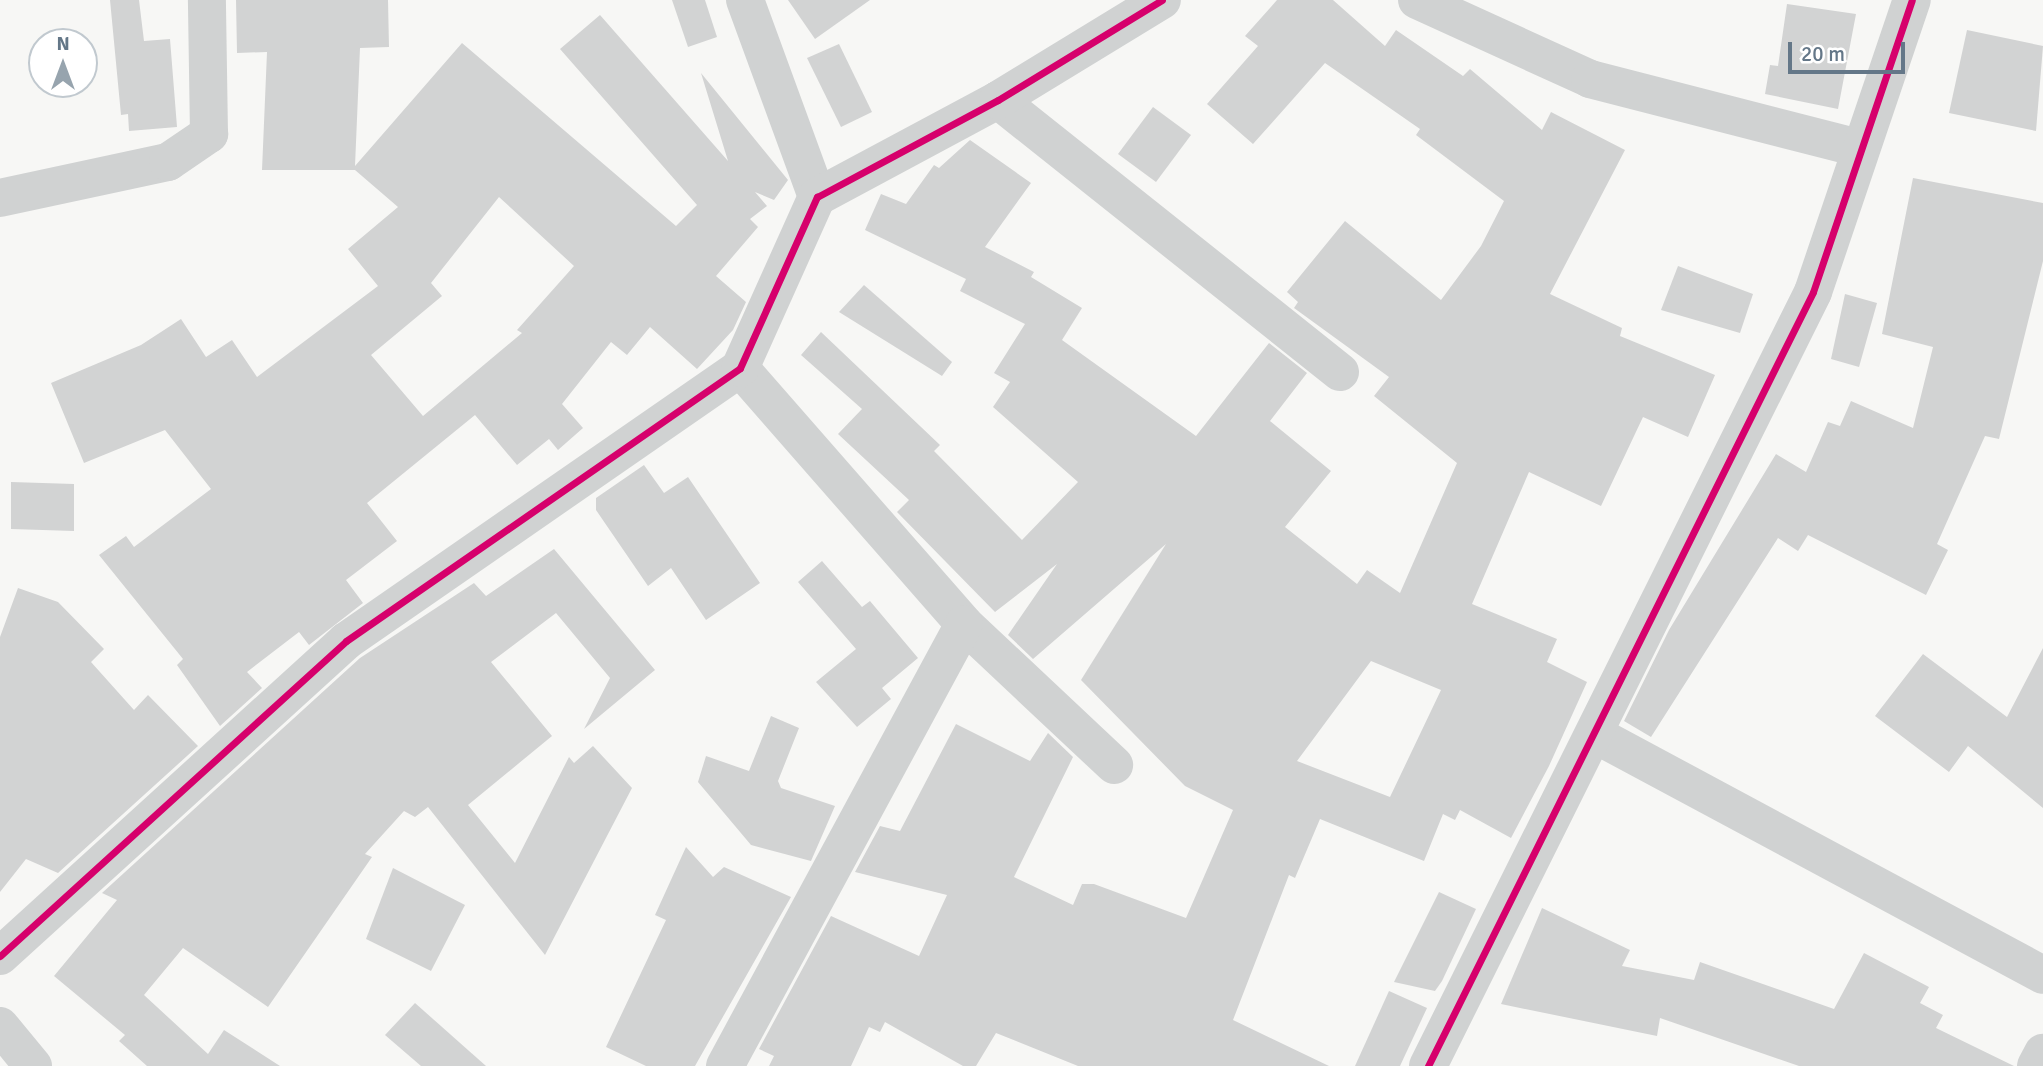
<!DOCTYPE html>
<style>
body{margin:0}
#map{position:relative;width:2043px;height:1066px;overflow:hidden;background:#f7f7f5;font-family:Signika,sans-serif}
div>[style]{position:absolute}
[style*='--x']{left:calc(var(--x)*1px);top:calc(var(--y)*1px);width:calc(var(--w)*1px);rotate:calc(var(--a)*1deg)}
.building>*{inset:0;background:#d2d3d3}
.minor>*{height:38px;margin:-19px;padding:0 19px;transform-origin:19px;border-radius:19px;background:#d0d2d2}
.cycleway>*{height:7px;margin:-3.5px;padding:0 3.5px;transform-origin:3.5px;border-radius:3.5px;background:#d6006c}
span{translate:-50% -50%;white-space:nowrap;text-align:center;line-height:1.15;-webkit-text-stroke:7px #fff;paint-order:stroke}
.north{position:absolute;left:28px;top:28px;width:70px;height:70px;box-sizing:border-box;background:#fff;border:2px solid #c1c9cf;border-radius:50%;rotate:0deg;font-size:19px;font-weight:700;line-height:28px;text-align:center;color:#647788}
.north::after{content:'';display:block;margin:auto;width:24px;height:32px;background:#97a4ae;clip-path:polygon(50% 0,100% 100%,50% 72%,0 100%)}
.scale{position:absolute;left:1788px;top:42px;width:117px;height:32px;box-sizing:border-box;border:4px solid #647788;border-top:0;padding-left:9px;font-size:21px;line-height:24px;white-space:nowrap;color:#647788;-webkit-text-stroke:5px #fff;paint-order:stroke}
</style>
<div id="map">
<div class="building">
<i style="clip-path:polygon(110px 0,139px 0,144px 41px,170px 39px,177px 127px,129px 131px,128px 114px,121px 115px)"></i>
<i style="clip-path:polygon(evenodd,236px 0,388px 0,389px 47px,360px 48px,355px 166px,462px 43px,676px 226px,697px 205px,560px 49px,600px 15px,728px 161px,701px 73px,788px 180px,774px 200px,755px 192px,767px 206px,750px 219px,758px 227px,716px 276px,746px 302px,733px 330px,697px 369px,650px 327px,627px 355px,611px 342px,562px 404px,583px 428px,558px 450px,549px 439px,517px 465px,475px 415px,367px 503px,397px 541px,346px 580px,363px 603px,309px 645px,299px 632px,247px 672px,262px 688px,220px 726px,177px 665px,183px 659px,99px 555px,126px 536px,134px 547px,211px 489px,165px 430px,84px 463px,51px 383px,141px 345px,181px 319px,206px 357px,232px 340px,257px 377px,378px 286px,348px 249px,398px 207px,355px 170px,262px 170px,267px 52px,237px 53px,236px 0,499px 197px,574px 266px,517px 330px,522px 333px,423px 416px,371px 355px,442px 296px,431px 283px,499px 197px)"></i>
<i style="clip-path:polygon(672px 0,705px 0,717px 37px,688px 47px)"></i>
<i style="clip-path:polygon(788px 0,870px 0,815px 39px)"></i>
<i style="clip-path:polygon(evenodd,1277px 0,1333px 0,1385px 46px,1396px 30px,1463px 76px,1470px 69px,1542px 130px,1551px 112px,1625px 150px,1550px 294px,1622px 328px,1620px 336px,1715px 375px,1688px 437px,1643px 417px,1601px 506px,1529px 472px,1472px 604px,1557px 639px,1547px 662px,1587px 682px,1549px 766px,1511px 838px,1460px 810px,1455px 820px,1443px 814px,1424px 861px,1320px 819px,1295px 878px,1289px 875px,1233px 1020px,1329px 1066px,1078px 1066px,996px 1033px,976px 1066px,963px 1066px,885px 1022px,880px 1032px,869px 1027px,851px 1066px,769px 1066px,774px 1056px,759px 1049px,831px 916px,919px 956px,947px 895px,855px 872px,880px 826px,900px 831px,956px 724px,1030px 761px,1048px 733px,1073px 757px,1014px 877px,1073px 905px,1082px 884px,1094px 884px,1186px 918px,1233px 810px,1185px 786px,1081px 680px,1166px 544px,1033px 659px,1008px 635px,1057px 564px,995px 612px,897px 512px,909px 500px,838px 434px,862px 409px,801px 355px,821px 332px,940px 445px,934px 451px,1022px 540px,1078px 482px,993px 407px,1010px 382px,994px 373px,1025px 324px,960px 291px,966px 279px,865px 230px,881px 194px,906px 204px,934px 165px,939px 168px,970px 140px,1031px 183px,985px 247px,1034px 272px,1031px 277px,1082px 308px,1062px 340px,1196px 436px,1269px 343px,1307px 373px,1270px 421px,1331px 471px,1285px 527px,1357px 584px,1367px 570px,1400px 593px,1457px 463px,1374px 396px,1389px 377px,1294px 308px,1298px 302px,1287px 292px,1345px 221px,1441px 300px,1481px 246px,1504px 201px,1416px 135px,1420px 129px,1325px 63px,1253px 144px,1207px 104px,1258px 46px,1245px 36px,1277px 0,1371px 661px,1441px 690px,1390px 797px,1297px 761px,1371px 661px)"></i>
<i style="clip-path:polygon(1787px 4px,1856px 14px,1838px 109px,1765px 94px,1770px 65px,1778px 66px)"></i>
<i style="clip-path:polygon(1967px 30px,2043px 46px,2036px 131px,1949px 113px)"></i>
<i style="clip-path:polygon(839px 44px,872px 112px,841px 127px,807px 58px)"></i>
<i style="clip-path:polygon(1153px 107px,1191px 135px,1156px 182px,1118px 154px)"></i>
<i style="clip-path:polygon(1913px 178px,2043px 203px,2043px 261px,1999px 439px,1985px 436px,1937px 544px,1948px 550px,1926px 595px,1808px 535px,1798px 551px,1778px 538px,1651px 737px,1624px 721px,1669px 630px,1776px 454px,1806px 472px,1828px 422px,1840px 426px,1851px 401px,1913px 428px,1933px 347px,1882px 334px)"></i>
<i style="clip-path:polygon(1678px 266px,1753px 294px,1740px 333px,1661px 310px)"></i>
<i style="clip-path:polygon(864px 285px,952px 362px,942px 376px,839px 312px)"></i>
<i style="clip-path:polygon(1845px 294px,1877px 303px,1859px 367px,1831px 359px)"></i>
<i style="clip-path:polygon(644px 465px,664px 493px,688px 477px,760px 583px,706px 620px,671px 568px,648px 586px,596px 510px,596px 498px)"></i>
<i style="clip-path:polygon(11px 482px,74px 484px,74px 531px,11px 529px)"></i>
<i style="clip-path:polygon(554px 549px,655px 670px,584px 729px,610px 678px,556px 613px,491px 662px,552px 736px,468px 805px,515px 863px,569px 757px,574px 763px,593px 746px,632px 788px,545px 955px,428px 807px,415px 817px,404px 811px,365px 854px,372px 857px,268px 1007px,183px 948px,144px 995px,208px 1054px,224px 1030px,280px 1066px,147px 1066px,119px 1041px,125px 1035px,54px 976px,117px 900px,102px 893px,360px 658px,474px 583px,486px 596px)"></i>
<i style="clip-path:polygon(822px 561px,862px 607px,870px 601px,918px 658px,882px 688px,891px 699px,857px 727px,816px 682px,856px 649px,798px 582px)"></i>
<i style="clip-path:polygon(18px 588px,58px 602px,104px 649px,91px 662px,134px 710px,148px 695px,198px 746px,58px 873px,26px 859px,0 892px,0 637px)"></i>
<i style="clip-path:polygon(2043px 648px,2043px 808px,1968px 746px,1949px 772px,1875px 716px,1923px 654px,2007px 717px)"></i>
<i style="clip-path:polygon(771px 716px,799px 728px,778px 781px,781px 788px,835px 806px,811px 861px,751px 845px,698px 782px,706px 756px,749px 771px)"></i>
<i style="clip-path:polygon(686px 847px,713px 877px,724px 867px,791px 897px,695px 1066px,646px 1066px,606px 1047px,666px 920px,655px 915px)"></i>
<i style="clip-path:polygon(393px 868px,465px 905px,431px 971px,366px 939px)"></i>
<i style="clip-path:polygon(1439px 892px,1476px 909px,1442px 981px,1435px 991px,1394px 982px)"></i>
<i style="clip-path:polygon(1542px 908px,1630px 950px,1622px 966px,1694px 980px,1700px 962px,1834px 1009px,1864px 953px,1929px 987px,1920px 1003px,1943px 1015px,1936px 1028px,2014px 1066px,1799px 1066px,1660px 1018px,1657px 1036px,1501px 1004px)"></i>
<i style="clip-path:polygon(1389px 991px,1427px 1008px,1400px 1066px,1355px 1066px)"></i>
<i style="clip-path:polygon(415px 1003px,486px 1066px,421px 1066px,385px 1035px)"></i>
</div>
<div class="minor">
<i style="--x:745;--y:0;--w:210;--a:69.9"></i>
<i style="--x:1417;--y:0;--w:190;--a:24.5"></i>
<i style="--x:1590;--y:79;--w:278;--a:14.4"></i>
<i style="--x:998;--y:100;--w:437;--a:38.5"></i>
<i style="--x:0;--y:198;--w:172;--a:-12.1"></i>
<i style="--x:168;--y:162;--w:50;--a:-34.3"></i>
<i style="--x:209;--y:134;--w:134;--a:-90.9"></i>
<i style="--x:740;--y:368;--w:340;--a:48.8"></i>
<i style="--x:964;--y:624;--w:206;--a:43.2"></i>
<i style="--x:1596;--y:735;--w:507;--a:28.23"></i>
<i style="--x:0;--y:956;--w:468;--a:-42.3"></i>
<i style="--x:346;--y:641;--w:479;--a:-34.7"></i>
<i style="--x:740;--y:368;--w:188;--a:-65.8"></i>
<i style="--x:817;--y:197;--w:205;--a:-28.2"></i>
<i style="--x:998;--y:100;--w:192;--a:-31.4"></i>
<i style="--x:0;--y:1026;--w:52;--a:50.5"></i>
<i style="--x:725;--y:1066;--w:502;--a:-61.6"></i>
<i style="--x:1428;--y:1066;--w:864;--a:-63.55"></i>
<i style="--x:1813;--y:292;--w:308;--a:-71.3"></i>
<i style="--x:2036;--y:1066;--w:15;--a:-62"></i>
</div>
<div class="cycleway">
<i style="--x:0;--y:956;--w:468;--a:-42.3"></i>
<i style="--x:346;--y:641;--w:479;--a:-34.7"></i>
<i style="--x:740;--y:368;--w:188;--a:-65.8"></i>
<i style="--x:817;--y:197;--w:205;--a:-28.2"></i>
<i style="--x:998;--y:100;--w:192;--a:-31.4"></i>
<i style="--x:1428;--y:1066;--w:864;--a:-63.55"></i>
<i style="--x:1813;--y:292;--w:308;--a:-71.3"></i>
</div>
<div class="north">N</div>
<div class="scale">20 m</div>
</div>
